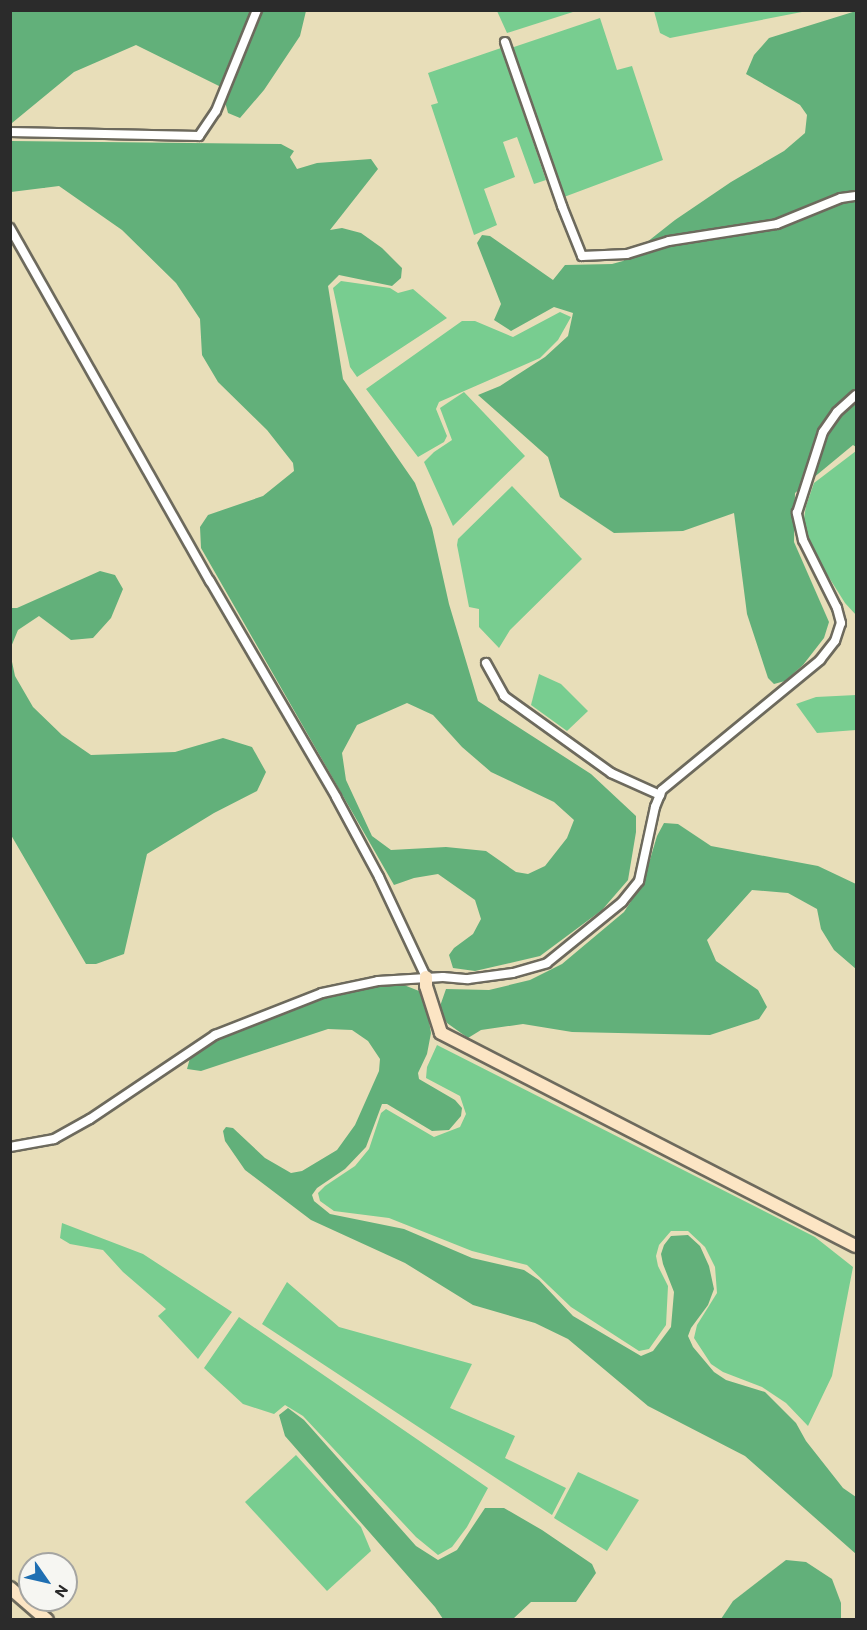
<!DOCTYPE html>
<style>
body{margin:0}
#map{position:relative;width:867px;height:1630px;overflow:hidden;background:#e8deb9;font-family:Itim,sans-serif}
div>[style]{position:absolute}
[style*='--x']{left:calc(var(--x)*1px);top:calc(var(--y)*1px);width:calc(var(--w)*1px);rotate:calc(var(--a)*1deg)}
.green>*{inset:0;background:#78cd90}
.forest>*{inset:0;background:#62b07a}
.roads{filter:drop-shadow(2px 0 #6d6a5d) drop-shadow(-2px 0 #6d6a5d) drop-shadow(0 2px #6d6a5d) drop-shadow(0 -2px #6d6a5d)}
.street>*{height:8px;margin:-4px;padding:0 4px;transform-origin:4px;border-radius:4px;background:#fff}
.secondary>*{height:12px;margin:-6px;padding:0 6px;transform-origin:6px;border-radius:6px;background:#fce5c4}
span{translate:-50% -50%;white-space:nowrap;text-align:center;line-height:1.15;-webkit-text-stroke:6px #f6f6f2;paint-order:stroke}
.frame{position:absolute;inset:0;border:12px solid #2b2b2b;pointer-events:none}
.north{position:absolute;left:18px;top:1552px;width:60px;height:60px;box-sizing:border-box;background:#f6f6f2;border:2px solid #a5a5a2;border-radius:50%;rotate:124deg;font-size:16px;font-weight:700;line-height:24px;text-align:center;color:#2b2b2b}
.north::after{content:'';display:block;margin:auto;width:21px;height:27px;background:#1f6fb2;clip-path:polygon(50% 0,100% 100%,50% 72%,0 100%)}
</style>
<div id="map">
<div class="green">
<i style="clip-path:polygon(497px 11px,497px 10px,576px 11px,507px 33px)"></i>
<i style="clip-path:polygon(654px 11px,807px 10px,807px 11px,670px 38px,660px 33px)"></i>
<i style="clip-path:polygon(600px 18px,617px 70px,632px 66px,663px 160px,564px 197px,511px 48px)"></i>
<i style="clip-path:polygon(501px 48px,546px 180px,534px 184px,517px 137px,503px 142px,515px 177px,484px 189px,497px 225px,474px 235px,431px 105px,438px 103px,428px 73px)"></i>
<i style="clip-path:polygon(341px 281px,390px 288px,398px 293px,413px 289px,447px 318px,357px 377px,350px 367px,333px 288px)"></i>
<i style="clip-path:polygon(560px 312px,571px 317px,558px 340px,540px 358px,439px 402px,436px 409px,447px 436px,444px 442px,418px 457px,366px 389px,462px 321px,475px 321px,513px 337px)"></i>
<i style="clip-path:polygon(464px 392px,525px 456px,453px 526px,424px 462px,434px 452px,452px 440px,440px 408px)"></i>
<i style="clip-path:polygon(856px 451px,856px 615px,845px 603px,813px 552px,803px 524px,806px 506px,814px 483px)"></i>
<i style="clip-path:polygon(512px 486px,582px 559px,510px 630px,499px 648px,479px 627px,479px 609px,469px 607px,457px 545px,458px 539px)"></i>
<i style="clip-path:polygon(539px 674px,561px 684px,588px 711px,567px 731px,531px 705px)"></i>
<i style="clip-path:polygon(856px 695px,856px 730px,817px 733px,796px 704px,816px 697px)"></i>
<i style="clip-path:polygon(437px 1045px,815px 1237px,853px 1267px,832px 1376px,808px 1426px,786px 1403px,762px 1387px,723px 1372px,711px 1364px,694px 1338px,697px 1325px,717px 1293px,715px 1267px,705px 1247px,688px 1231px,671px 1231px,659px 1245px,656px 1256px,658px 1266px,668px 1286px,666px 1325px,649px 1349px,639px 1351px,571px 1307px,527px 1265px,472px 1251px,389px 1218px,334px 1211px,320px 1201px,318px 1193px,325px 1186px,355px 1166px,369px 1149px,381px 1113px,386px 1109px,434px 1137px,460px 1127px,466px 1114px,460px 1096px,426px 1078px,427px 1067px)"></i>
<i style="clip-path:polygon(62px 1223px,143px 1254px,232px 1312px,198px 1359px,158px 1316px,166px 1309px,123px 1272px,103px 1250px,70px 1244px,60px 1238px)"></i>
<i style="clip-path:polygon(287px 1282px,339px 1327px,472px 1364px,450px 1408px,515px 1436px,505px 1458px,566px 1488px,552px 1515px,262px 1324px)"></i>
<i style="clip-path:polygon(239px 1317px,488px 1488px,467px 1527px,452px 1547px,438px 1555px,416px 1537px,303px 1416px,285px 1405px,274px 1414px,243px 1404px,204px 1368px)"></i>
<i style="clip-path:polygon(296px 1455px,361px 1527px,371px 1551px,327px 1591px,245px 1502px)"></i>
<i style="clip-path:polygon(578px 1472px,639px 1500px,607px 1551px,554px 1518px)"></i>
</div>
<div class="forest">
<i style="clip-path:polygon(11px 11px,306px 11px,300px 36px,264px 90px,240px 118px,228px 113px,221px 87px,136px 45px,74px 72px,12px 123px)"></i>
<i style="clip-path:polygon(856px 11px,856px 447px,853px 445px,795px 493px,794px 542px,829px 622px,824px 638px,803px 665px,785px 681px,774px 684px,768px 678px,747px 614px,734px 513px,683px 531px,614px 533px,560px 497px,548px 457px,478px 395px,500px 386px,545px 357px,568px 336px,573px 313px,554px 307px,511px 331px,494px 320px,501px 304px,477px 243px,482px 235px,490px 236px,553px 280px,565px 265px,612px 264px,623px 261px,675px 220px,731px 182px,784px 151px,805px 133px,807px 115px,800px 105px,746px 74px,754px 55px,769px 38px)"></i>
<i style="clip-path:polygon(evenodd,11px 141px,281px 144px,294px 151px,290px 157px,297px 169px,317px 163px,371px 159px,378px 169px,330px 230px,342px 228px,361px 233px,382px 248px,402px 268px,401px 278px,392px 286px,339px 275px,328px 286px,343px 379px,415px 483px,432px 528px,449px 604px,478px 701px,591px 774px,636px 816px,636px 832px,628px 880px,602px 910px,540px 956px,475px 971px,453px 968px,449px 955px,454px 948px,473px 934px,481px 919px,475px 900px,438px 874px,414px 878px,394px 885px,201px 548px,200px 527px,208px 515px,263px 496px,294px 471px,293px 463px,267px 430px,218px 382px,202px 355px,200px 319px,176px 283px,122px 230px,59px 186px,11px 192px,11px 141px,407px 703px,433px 715px,462px 747px,491px 772px,554px 802px,574px 820px,567px 838px,545px 866px,528px 874px,516px 872px,486px 851px,446px 847px,391px 850px,372px 836px,346px 780px,342px 753px,357px 725px,407px 703px)"></i>
<i style="clip-path:polygon(100px 571px,115px 575px,123px 589px,111px 618px,93px 638px,71px 640px,39px 616px,18px 630px,11px 647px,11px 608px,17px 608px)"></i>
<i style="clip-path:polygon(11px 657px,15px 676px,33px 707px,62px 735px,91px 755px,175px 752px,223px 738px,252px 747px,266px 772px,257px 791px,214px 813px,147px 854px,124px 954px,96px 964px,86px 964px,11px 835px)"></i>
<i style="clip-path:polygon(664px 823px,678px 824px,711px 846px,818px 866px,856px 884px,856px 969px,834px 950px,821px 929px,817px 909px,788px 893px,752px 890px,707px 940px,716px 961px,758px 990px,767px 1007px,759px 1019px,710px 1035px,572px 1032px,523px 1024px,481px 1030px,468px 1038px,447px 1023px,439px 1009px,446px 989px,489px 990px,530px 980px,562px 964px,624px 912px,643px 883px,657px 836px)"></i>
<i style="clip-path:polygon(399px 983px,419px 991px,426px 1003px,431px 1033px,427px 1054px,418px 1073px,419px 1079px,455px 1100px,462px 1108px,461px 1116px,449px 1130px,432px 1131px,387px 1104px,382px 1104px,366px 1147px,345px 1169px,317px 1188px,312px 1195px,314px 1201px,330px 1214px,404px 1229px,472px 1258px,524px 1270px,539px 1280px,573px 1316px,641px 1356px,653px 1351px,671px 1327px,674px 1292px,663px 1264px,661px 1254px,664px 1245px,671px 1236px,688px 1235px,700px 1246px,709px 1266px,714px 1289px,708px 1305px,691px 1328px,688px 1336px,693px 1347px,714px 1372px,726px 1380px,765px 1392px,796px 1423px,806px 1441px,843px 1488px,856px 1497px,856px 1554px,745px 1456px,648px 1406px,568px 1339px,535px 1323px,473px 1305px,405px 1263px,311px 1220px,245px 1170px,225px 1141px,223px 1131px,226px 1127px,233px 1128px,265px 1158px,291px 1173px,302px 1171px,337px 1150px,355px 1125px,379px 1071px,380px 1059px,368px 1041px,352px 1030px,328px 1029px,201px 1071px,187px 1069px,190px 1058px,218px 1038px,302px 1004px,383px 984px)"></i>
<i style="clip-path:polygon(288px 1408px,304px 1420px,416px 1546px,438px 1560px,457px 1550px,485px 1508px,504px 1508px,542px 1530px,592px 1564px,596px 1573px,576px 1602px,531px 1602px,513px 1619px,443px 1619px,435px 1607px,285px 1436px,279px 1415px)"></i>
<i style="clip-path:polygon(786px 1560px,806px 1562px,832px 1579px,841px 1603px,841px 1619px,721px 1619px,733px 1601px)"></i>
</div>
<div class="roads">
<div class="street">
<i style="--x:505;--y:42;--w:174;--a:70.8"></i>
<i style="--x:562;--y:206;--w:54;--a:68.2"></i>
<i style="--x:582;--y:256;--w:45;--a:-2.5"></i>
<i style="--x:627;--y:254;--w:44;--a:-17.2"></i>
<i style="--x:669;--y:241;--w:109;--a:-8.9"></i>
<i style="--x:777;--y:224;--w:69;--a:-22.1"></i>
<i style="--x:841;--y:198;--w:15;--a:-8"></i>
<i style="--x:10;--y:132;--w:189;--a:1.2"></i>
<i style="--x:199;--y:136;--w:30;--a:-56"></i>
<i style="--x:216;--y:111;--w:109;--a:-67.9"></i>
<i style="--x:10;--y:228;--w:406;--a:60.5"></i>
<i style="--x:210;--y:581;--w:250;--a:59.7"></i>
<i style="--x:336;--y:797;--w:91;--a:61.7"></i>
<i style="--x:379;--y:877;--w:110;--a:64.8"></i>
<i style="--x:486;--y:663;--w:38;--a:61"></i>
<i style="--x:504;--y:696;--w:132;--a:35.7"></i>
<i style="--x:611;--y:773;--w:54;--a:24.2"></i>
<i style="--x:10;--y:1147;--w:45;--a:-10.3"></i>
<i style="--x:54;--y:1139;--w:41;--a:-29.1"></i>
<i style="--x:90;--y:1119;--w:151;--a:-33.9"></i>
<i style="--x:215;--y:1035;--w:115;--a:-21.4"></i>
<i style="--x:322;--y:993;--w:57;--a:-12.1"></i>
<i style="--x:378;--y:981;--w:65;--a:-3.5"></i>
<i style="--x:443;--y:977;--w:25;--a:5"></i>
<i style="--x:468;--y:979;--w:45;--a:-7.6"></i>
<i style="--x:513;--y:973;--w:35;--a:-16"></i>
<i style="--x:547;--y:963;--w:97;--a:-39.1"></i>
<i style="--x:622;--y:902;--w:27;--a:-51"></i>
<i style="--x:639;--y:881;--w:76;--a:-77.8"></i>
<i style="--x:655;--y:807;--w:18;--a:-68"></i>
<i style="--x:662;--y:790;--w:205;--a:-39.4"></i>
<i style="--x:820;--y:660;--w:24;--a:-52"></i>
<i style="--x:835;--y:641;--w:19;--a:-72"></i>
<i style="--x:841;--y:623;--w:16;--a:-105"></i>
<i style="--x:837;--y:608;--w:76;--a:-116.6"></i>
<i style="--x:803;--y:540;--w:28;--a:-103"></i>
<i style="--x:797;--y:513;--w:85;--a:-72.2"></i>
<i style="--x:823;--y:432;--w:24;--a:-55"></i>
<i style="--x:837;--y:412;--w:25;--a:-42"></i>
</div>
<div class="secondary">
<i style="--x:426;--y:977;--w:9;--a:90"></i>
<i style="--x:426;--y:986;--w:49;--a:72.3"></i>
<i style="--x:441;--y:1033;--w:466;--a:27.2"></i>
<i style="--x:10;--y:1588;--w:49;--a:40.9"></i>
</div>
</div>
<div class="frame"></div>
<div class="north">N</div>
</div>
